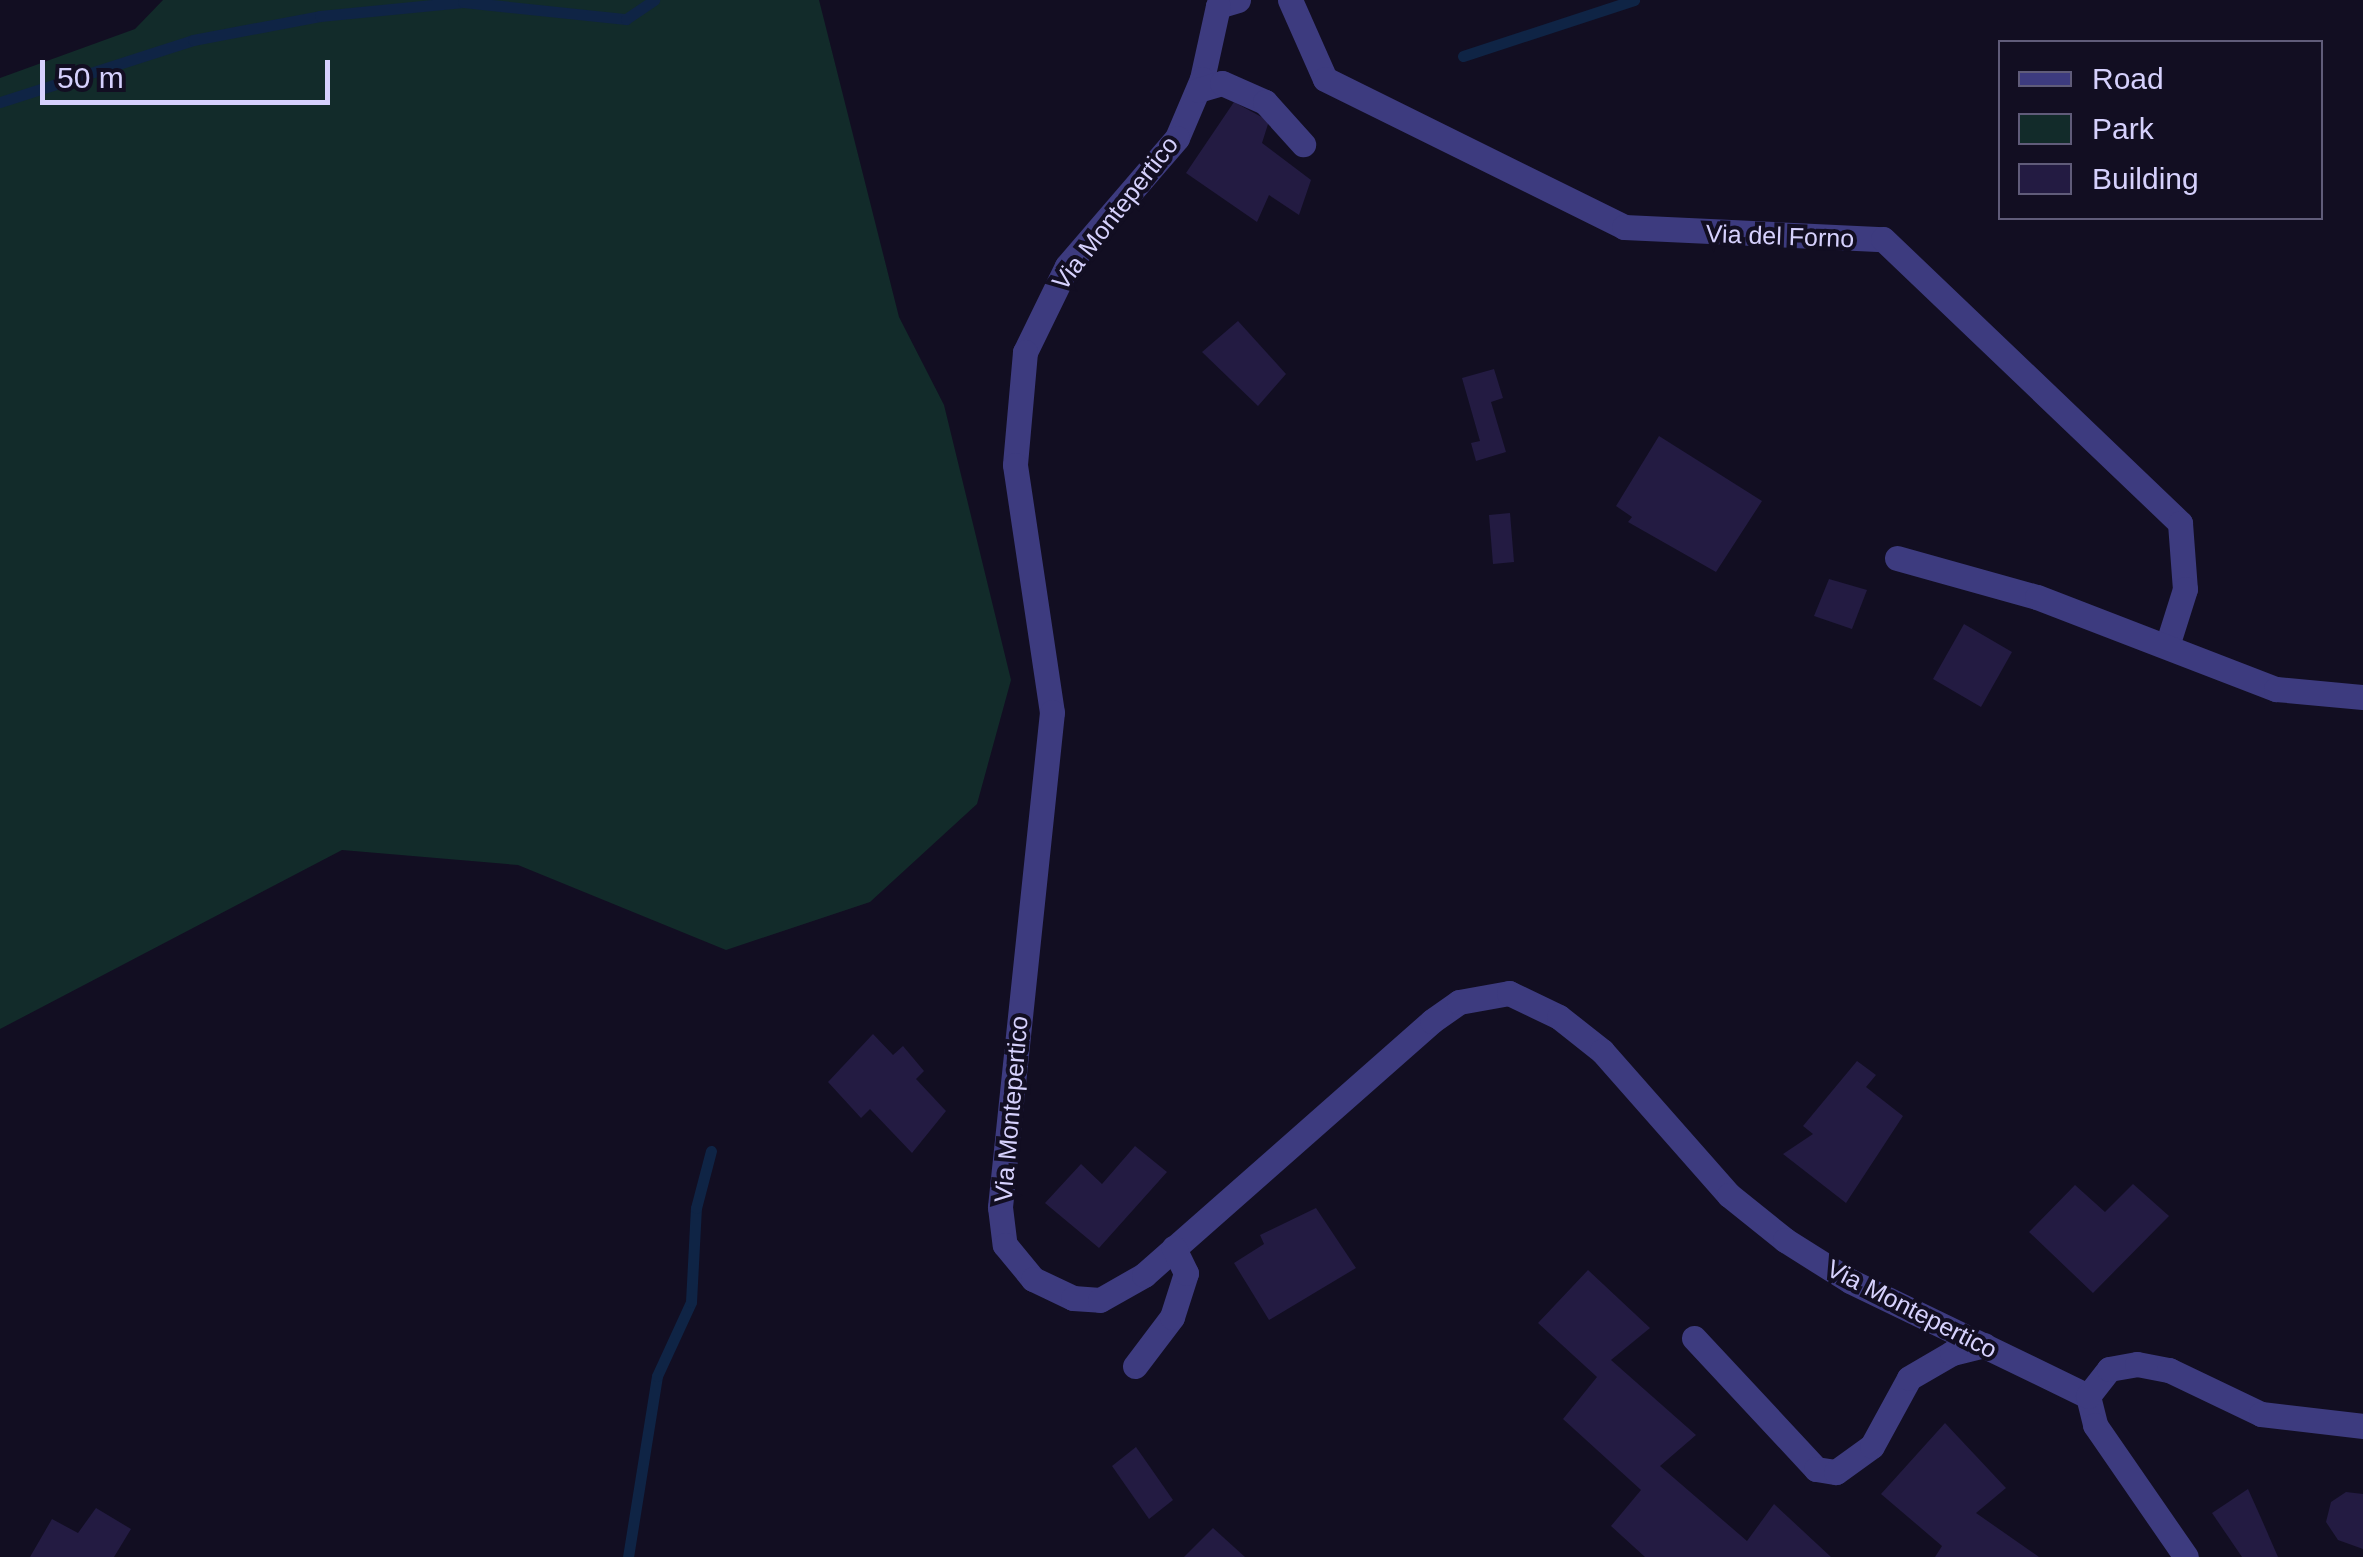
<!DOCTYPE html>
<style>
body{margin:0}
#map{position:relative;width:2363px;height:1557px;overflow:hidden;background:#120e22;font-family:Arial,sans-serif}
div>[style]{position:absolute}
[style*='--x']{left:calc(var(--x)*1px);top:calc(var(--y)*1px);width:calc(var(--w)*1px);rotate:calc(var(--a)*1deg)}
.green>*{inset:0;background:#122b2a}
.stream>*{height:11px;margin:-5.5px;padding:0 5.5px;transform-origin:5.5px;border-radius:5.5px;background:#0f2445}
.building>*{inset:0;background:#231b42}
.minor>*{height:25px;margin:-12.5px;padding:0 12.5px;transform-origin:12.5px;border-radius:12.5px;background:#3d3b7f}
span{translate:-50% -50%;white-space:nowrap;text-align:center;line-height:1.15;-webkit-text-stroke:8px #120e22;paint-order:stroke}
.street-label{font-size:25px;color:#d6d1fd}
.legend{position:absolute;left:1998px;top:40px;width:325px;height:180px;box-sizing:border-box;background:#120e22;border:2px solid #605c7a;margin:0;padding:12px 18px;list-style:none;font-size:30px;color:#d6d1fd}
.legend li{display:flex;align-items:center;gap:20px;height:50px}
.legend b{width:50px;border:2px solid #605c7a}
.scale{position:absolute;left:40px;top:60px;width:290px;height:45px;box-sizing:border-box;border:5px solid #d6d1fd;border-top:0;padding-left:12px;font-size:30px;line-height:35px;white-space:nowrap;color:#d6d1fd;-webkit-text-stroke:8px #120e22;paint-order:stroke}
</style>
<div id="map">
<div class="green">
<i style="clip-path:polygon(163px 0,819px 0,899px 317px,944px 405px,1011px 680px,977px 804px,870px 902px,726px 950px,518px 865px,342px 850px,0 1029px,0 78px,135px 29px)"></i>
</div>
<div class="stream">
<i style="--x:1463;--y:56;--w:180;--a:-18.1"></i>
<i style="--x:0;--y:102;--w:203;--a:-17.8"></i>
<i style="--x:193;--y:40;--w:129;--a:-10.7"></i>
<i style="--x:320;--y:16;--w:144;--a:-5.6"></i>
<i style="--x:463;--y:2;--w:164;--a:6"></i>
<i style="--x:626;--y:19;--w:34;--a:-34"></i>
<i style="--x:628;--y:1557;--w:183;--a:-80.9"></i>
<i style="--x:657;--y:1376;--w:81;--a:-65.3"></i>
<i style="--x:691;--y:1302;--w:94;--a:-87"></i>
<i style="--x:696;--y:1208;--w:59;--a:-75.3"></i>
</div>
<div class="building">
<i style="clip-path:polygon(1234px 102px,1269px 121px,1262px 143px,1311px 180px,1299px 215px,1269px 195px,1257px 222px,1186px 173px)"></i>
<i style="clip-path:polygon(1238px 321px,1286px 374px,1258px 406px,1202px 352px)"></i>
<i style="clip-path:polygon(1494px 369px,1503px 398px,1491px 402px,1506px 452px,1476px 461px,1471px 443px,1480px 441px,1462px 378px)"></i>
<i style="clip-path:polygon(1659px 436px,1762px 501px,1716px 572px,1628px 522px,1632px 517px,1616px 506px)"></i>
<i style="clip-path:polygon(1510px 513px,1514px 562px,1493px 564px,1489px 515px)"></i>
<i style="clip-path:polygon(1829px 579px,1867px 590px,1852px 629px,1814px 616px)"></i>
<i style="clip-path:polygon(1964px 624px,2012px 652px,1981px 707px,1933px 679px)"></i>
<i style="clip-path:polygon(873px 1034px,893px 1055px,903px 1046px,924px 1071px,916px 1079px,946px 1111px,912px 1153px,870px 1109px,861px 1118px,828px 1082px)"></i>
<i style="clip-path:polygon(1857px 1061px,1876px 1075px,1866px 1087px,1903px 1116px,1846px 1203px,1783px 1154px,1813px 1134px,1803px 1126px)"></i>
<i style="clip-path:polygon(1135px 1146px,1167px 1172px,1099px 1248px,1045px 1203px,1081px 1164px,1102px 1184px)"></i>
<i style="clip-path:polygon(2133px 1184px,2169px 1216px,2093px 1293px,2029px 1232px,2075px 1185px,2105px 1212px)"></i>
<i style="clip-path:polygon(1316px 1208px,1356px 1268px,1269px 1320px,1234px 1263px,1264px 1244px,1260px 1235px)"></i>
<i style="clip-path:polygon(1588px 1270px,1650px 1328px,1611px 1360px,1696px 1435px,1660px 1466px,1747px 1541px,1774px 1504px,1831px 1557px,1645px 1557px,1611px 1526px,1641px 1490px,1563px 1419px,1597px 1377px,1538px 1323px)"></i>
<i style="clip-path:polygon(1945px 1423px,2006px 1488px,1976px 1513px,2039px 1557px,1935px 1557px,1942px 1546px,1881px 1494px)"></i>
<i style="clip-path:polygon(1136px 1447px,1173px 1500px,1149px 1519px,1112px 1466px)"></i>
<i style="clip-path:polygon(2248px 1489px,2261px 1518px,2278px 1557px,2242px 1557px,2212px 1513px)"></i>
<i style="clip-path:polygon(2346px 1492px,2363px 1494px,2363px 1549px,2338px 1540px,2326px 1522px,2331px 1502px)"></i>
<i style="clip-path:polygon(96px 1508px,131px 1529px,114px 1557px,30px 1557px,52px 1519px,78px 1533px)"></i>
<i style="clip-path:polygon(1213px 1528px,1245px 1557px,1184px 1557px)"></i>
</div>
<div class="minor">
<i style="--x:1238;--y:0;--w:21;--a:163"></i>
<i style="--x:1218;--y:6;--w:75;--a:102.4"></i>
<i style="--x:1202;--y:79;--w:64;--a:113"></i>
<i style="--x:1177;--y:138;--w:169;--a:130.7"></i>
<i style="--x:1067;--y:266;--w:96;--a:116"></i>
<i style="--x:1025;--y:352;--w:113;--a:95.1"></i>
<i style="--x:1015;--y:465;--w:250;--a:81.5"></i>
<i style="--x:1052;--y:712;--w:498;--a:96"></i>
<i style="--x:1000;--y:1207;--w:38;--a:83"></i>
<i style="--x:1005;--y:1245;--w:44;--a:50.5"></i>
<i style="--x:1033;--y:1279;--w:44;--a:25.4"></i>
<i style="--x:1073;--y:1298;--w:27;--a:4"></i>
<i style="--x:1100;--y:1300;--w:51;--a:-29.6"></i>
<i style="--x:1144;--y:1275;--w:384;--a:-41.4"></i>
<i style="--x:1432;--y:1021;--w:33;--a:-35"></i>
<i style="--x:1459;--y:1002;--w:51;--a:-10.2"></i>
<i style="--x:1509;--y:993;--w:55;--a:25.6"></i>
<i style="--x:1559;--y:1017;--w:55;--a:38.3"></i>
<i style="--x:1602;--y:1051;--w:192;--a:48.6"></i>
<i style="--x:1729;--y:1195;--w:72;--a:38.8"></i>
<i style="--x:1785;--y:1240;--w:77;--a:32.2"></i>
<i style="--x:1850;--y:1281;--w:264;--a:25.8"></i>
<i style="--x:2088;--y:1396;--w:30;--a:76"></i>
<i style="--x:2095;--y:1425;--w:160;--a:55.4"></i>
<i style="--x:1290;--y:0;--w:86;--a:66.1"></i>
<i style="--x:1325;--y:79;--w:334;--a:26.3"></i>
<i style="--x:1624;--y:227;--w:259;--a:2.7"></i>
<i style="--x:1883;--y:239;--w:411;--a:43.7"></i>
<i style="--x:2180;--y:523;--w:66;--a:85.7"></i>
<i style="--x:2185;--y:589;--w:57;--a:107.5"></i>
<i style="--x:1198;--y:90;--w:25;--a:-16"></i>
<i style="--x:1222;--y:83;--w:47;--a:23.8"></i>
<i style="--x:1265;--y:102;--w:57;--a:47.9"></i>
<i style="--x:1897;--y:558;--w:145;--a:15.6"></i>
<i style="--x:2037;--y:597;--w:256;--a:21.1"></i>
<i style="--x:2276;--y:689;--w:87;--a:5.3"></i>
<i style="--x:1694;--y:1338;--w:179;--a:47"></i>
<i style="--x:1816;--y:1469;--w:20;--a:9"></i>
<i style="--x:1836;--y:1472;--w:44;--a:-35.8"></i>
<i style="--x:1872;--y:1446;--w:77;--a:-61.4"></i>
<i style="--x:1909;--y:1378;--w:50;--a:-30.2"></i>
<i style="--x:1952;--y:1353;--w:33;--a:-14"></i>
<i style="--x:1135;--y:1366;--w:61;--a:-52.9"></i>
<i style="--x:1172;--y:1317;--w:46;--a:-72.3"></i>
<i style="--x:1186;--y:1273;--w:28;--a:-116"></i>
<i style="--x:2088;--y:1396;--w:34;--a:-52"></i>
<i style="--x:2109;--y:1369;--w:28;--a:-10"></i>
<i style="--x:2137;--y:1364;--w:33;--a:11"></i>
<i style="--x:2169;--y:1370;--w:102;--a:25.6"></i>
<i style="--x:2261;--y:1414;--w:103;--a:6.7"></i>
</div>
<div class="street-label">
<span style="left:1115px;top:213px;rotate:-52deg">Via Montepertico</span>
<span style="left:1780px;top:236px;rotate:2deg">Via del Forno</span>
<span style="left:1011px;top:1109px;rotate:-85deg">Via Montepertico</span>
<span style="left:1912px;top:1309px;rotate:27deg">Via Montepertico</span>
</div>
<ul class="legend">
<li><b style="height:12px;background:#3d3b7f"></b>Road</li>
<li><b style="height:28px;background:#122b2a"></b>Park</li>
<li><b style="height:28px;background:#231b42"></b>Building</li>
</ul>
<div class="scale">50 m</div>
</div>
